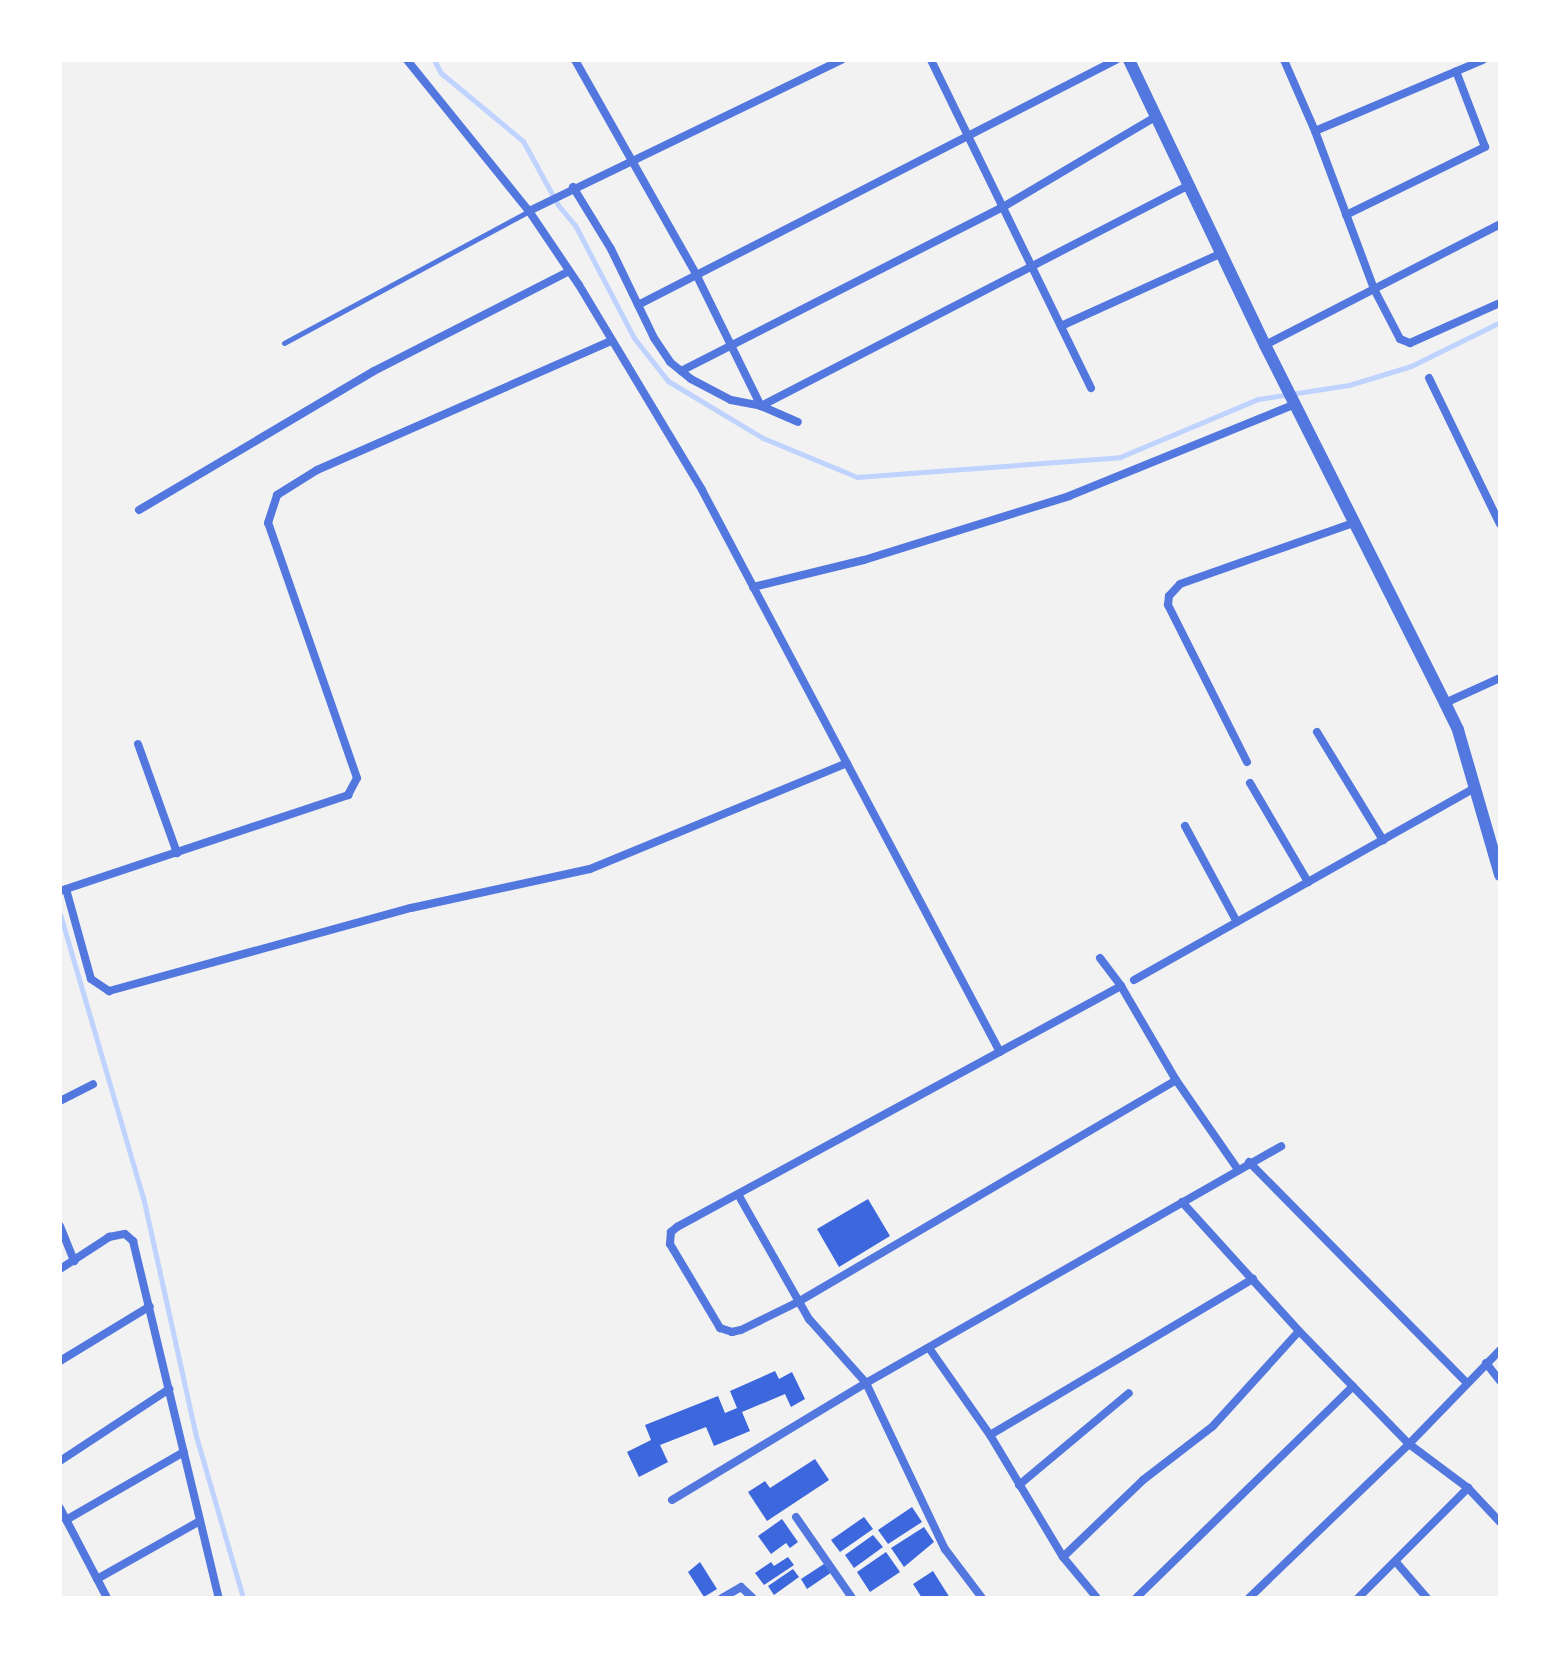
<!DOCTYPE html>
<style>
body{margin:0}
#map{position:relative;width:1560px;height:1658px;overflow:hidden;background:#f2f2f2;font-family:"IBM Plex Serif",serif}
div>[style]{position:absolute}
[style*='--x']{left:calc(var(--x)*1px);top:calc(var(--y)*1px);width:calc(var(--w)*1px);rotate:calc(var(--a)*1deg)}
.stream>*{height:5px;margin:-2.5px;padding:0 2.5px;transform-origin:2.5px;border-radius:2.5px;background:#bfd3fe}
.building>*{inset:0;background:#3d67dc}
.service>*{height:5px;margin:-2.5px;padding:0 2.5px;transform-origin:2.5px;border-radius:2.5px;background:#5277de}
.minor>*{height:8px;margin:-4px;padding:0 4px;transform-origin:4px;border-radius:4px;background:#5277de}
.tertiary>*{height:12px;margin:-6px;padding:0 6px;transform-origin:6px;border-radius:6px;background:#5277de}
span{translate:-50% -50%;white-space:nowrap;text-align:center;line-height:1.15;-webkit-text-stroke:8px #fff;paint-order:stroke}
.frame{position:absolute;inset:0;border:62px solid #fff;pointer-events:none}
</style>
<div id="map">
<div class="stream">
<i style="--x:434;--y:60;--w:15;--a:62"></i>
<i style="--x:441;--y:73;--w:107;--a:39.7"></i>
<i style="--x:523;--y:141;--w:73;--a:61.3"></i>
<i style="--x:558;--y:205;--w:26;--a:50"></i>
<i style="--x:575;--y:225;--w:127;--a:62.4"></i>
<i style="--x:634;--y:338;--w:55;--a:51.7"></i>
<i style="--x:668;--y:381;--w:111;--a:31"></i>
<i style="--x:763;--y:438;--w:102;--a:22.5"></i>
<i style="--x:857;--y:477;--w:264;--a:-4.3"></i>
<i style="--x:1120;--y:457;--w:150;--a:-22.8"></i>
<i style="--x:1258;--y:399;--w:92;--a:-8.7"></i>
<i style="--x:1349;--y:385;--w:65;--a:-17"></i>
<i style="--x:1411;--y:366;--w:99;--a:-26.3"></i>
<i style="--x:60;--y:914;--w:295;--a:73.7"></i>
<i style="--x:143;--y:1197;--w:245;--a:77.5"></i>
<i style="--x:196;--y:1436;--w:169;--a:73.8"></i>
</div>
<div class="building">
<i style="clip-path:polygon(868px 1199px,890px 1236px,839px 1267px,817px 1229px)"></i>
<i style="clip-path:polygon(775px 1371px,779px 1379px,792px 1372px,805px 1399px,791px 1407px,785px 1394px,742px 1412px,750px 1431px,714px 1446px,706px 1427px,660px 1445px,668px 1462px,639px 1477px,627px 1452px,651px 1440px,645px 1425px,718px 1396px,725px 1413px,737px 1408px,730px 1391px)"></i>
<i style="clip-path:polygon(815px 1459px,829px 1480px,767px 1521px,748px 1492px,765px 1481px,770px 1488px)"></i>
<i style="clip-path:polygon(912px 1507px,922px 1522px,888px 1544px,878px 1530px)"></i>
<i style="clip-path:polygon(864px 1517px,873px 1529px,840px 1552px,831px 1540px)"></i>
<i style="clip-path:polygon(782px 1519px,798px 1542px,790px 1548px,786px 1543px,771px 1554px,758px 1536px)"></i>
<i style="clip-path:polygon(924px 1527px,934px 1542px,904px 1567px,891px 1548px)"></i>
<i style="clip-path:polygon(873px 1535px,883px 1547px,854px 1568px,845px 1555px)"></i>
<i style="clip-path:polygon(886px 1552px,900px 1572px,870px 1592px,857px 1572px)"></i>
<i style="clip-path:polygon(788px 1557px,794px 1565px,764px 1585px,755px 1573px,771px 1562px,774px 1566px)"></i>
<i style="clip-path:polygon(700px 1562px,717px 1589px,704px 1597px,688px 1572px)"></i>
<i style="clip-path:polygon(824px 1564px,832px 1572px,807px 1589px,801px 1579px)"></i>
<i style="clip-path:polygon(793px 1569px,799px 1577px,774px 1595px,768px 1586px)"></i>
<i style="clip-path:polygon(933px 1571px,950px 1598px,922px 1598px,913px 1584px)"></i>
</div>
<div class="service">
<i style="--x:284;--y:343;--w:278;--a:-28.3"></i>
</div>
<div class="minor">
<i style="--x:407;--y:60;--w:194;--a:51.1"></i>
<i style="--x:529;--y:211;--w:89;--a:56"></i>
<i style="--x:579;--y:285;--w:239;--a:59"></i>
<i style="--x:702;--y:490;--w:636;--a:62.07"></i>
<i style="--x:575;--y:60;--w:246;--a:60.5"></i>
<i style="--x:696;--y:274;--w:147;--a:63.8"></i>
<i style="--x:761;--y:406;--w:483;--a:-27.3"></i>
<i style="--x:931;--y:60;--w:365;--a:64"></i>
<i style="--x:1284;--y:60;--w:77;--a:66.4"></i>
<i style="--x:1315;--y:131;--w:169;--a:69.5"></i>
<i style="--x:1374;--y:289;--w:56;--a:62.5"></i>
<i style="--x:1400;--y:339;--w:11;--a:22"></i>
<i style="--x:1410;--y:343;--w:98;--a:-24"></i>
<i style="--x:1315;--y:131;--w:182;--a:-22.9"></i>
<i style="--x:573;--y:187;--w:73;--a:58.5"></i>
<i style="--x:611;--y:249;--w:99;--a:64.2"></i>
<i style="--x:654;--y:338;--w:29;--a:56"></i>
<i style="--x:670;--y:362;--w:27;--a:39"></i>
<i style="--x:691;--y:379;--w:45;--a:27.7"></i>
<i style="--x:731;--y:400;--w:31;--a:11"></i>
<i style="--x:761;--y:406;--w:40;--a:23.4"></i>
<i style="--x:529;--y:211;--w:347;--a:-25.8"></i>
<i style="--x:1346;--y:215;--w:155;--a:-26.1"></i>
<i style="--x:1485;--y:147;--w:81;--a:-110.9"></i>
<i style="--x:638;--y:305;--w:537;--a:-27.14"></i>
<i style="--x:1061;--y:326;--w:177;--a:-24.4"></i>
<i style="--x:1265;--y:345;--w:264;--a:-27.2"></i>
<i style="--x:681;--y:371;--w:361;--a:-27"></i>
<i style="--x:1003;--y:207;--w:179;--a:-30.6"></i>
<i style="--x:1429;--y:378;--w:162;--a:64.1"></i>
<i style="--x:139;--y:510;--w:273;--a:-30.6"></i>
<i style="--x:374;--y:371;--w:219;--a:-27.1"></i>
<i style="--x:753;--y:587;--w:114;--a:-13.7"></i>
<i style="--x:864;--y:560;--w:215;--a:-17.3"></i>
<i style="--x:1069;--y:496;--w:245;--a:-22.1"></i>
<i style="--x:1445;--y:703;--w:60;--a:-24.4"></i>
<i style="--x:1317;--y:732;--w:127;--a:58.6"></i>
<i style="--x:138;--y:744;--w:116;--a:70.3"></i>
<i style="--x:1247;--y:762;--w:176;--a:-116.7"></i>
<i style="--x:1168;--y:605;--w:9;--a:-84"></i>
<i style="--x:1169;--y:596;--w:16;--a:-47"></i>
<i style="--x:1180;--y:584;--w:183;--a:-19.4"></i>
<i style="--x:1250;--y:783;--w:115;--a:59.6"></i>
<i style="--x:1185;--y:826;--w:109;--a:61.6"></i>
<i style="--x:66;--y:889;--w:93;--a:74.5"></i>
<i style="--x:91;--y:979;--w:22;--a:34"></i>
<i style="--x:109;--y:991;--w:313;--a:-15.4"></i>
<i style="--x:411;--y:908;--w:183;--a:-12.3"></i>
<i style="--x:590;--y:869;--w:278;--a:-22.4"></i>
<i style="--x:60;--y:891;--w:304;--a:-18.4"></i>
<i style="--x:348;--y:795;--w:19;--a:-62"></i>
<i style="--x:357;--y:778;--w:270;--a:-109.2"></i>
<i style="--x:268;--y:523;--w:29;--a:-72"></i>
<i style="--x:277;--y:495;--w:47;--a:-32"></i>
<i style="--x:317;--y:470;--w:321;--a:-23.7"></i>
<i style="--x:1100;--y:958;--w:35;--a:53"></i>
<i style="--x:1121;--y:986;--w:109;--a:59.7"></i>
<i style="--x:1176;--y:1080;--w:107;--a:55.3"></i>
<i style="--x:1134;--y:980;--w:391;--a:-29.4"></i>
<i style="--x:1121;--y:986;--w:505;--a:151.51"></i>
<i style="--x:677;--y:1227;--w:8;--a:140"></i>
<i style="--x:671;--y:1232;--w:12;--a:95"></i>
<i style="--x:670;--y:1244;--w:98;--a:59.2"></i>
<i style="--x:720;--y:1328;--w:13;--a:18"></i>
<i style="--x:732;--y:1332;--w:9;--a:-13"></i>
<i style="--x:741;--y:1330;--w:64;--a:-26.2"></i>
<i style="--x:798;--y:1302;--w:438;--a:-30.4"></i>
<i style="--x:60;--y:1101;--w:37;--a:-27"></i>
<i style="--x:1249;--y:1162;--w:309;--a:45.4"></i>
<i style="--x:739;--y:1196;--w:142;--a:60.4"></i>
<i style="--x:809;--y:1319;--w:86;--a:48.3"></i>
<i style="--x:866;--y:1383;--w:184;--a:64.6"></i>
<i style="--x:945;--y:1549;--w:61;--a:52.9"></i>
<i style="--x:1182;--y:1202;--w:174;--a:47.8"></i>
<i style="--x:1299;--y:1331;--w:158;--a:45.8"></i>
<i style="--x:1409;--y:1444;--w:74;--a:36.7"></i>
<i style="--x:1468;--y:1488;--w:47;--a:46.7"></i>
<i style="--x:60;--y:1226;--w:38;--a:68"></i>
<i style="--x:60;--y:1269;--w:59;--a:-33.1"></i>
<i style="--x:109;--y:1237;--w:16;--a:-11"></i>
<i style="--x:125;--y:1234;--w:11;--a:41"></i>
<i style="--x:133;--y:1241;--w:367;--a:76.5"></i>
<i style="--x:929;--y:1348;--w:106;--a:55"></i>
<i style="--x:990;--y:1435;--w:142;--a:59.1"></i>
<i style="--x:1063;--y:1557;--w:53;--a:50.3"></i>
<i style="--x:60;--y:1361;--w:105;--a:-31.4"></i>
<i style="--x:1486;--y:1363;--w:23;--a:52"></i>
<i style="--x:990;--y:1435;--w:306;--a:-30.7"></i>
<i style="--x:60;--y:1461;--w:131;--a:-33.4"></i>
<i style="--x:1019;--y:1485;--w:143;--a:-39.9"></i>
<i style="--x:672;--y:1500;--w:227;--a:-31.1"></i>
<i style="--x:866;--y:1383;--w:478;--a:-29.7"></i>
<i style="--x:60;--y:1508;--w:102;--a:62.4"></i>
<i style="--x:796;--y:1517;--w:98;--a:55.3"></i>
<i style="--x:66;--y:1520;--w:136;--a:-30"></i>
<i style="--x:1063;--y:1557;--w:111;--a:-43.9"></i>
<i style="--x:1143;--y:1480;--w:88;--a:-37.6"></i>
<i style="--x:1213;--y:1426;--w:128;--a:-47.8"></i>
<i style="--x:1396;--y:1562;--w:48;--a:49.3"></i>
<i style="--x:97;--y:1579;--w:116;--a:-29.4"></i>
<i style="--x:722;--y:1598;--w:22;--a:-30"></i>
<i style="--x:741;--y:1587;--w:16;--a:43"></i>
<i style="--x:1136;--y:1598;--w:303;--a:-44.3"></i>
<i style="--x:1249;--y:1598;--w:222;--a:-43.9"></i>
<i style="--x:1409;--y:1444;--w:131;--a:-45.9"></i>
<i style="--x:1358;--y:1598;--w:156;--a:-45"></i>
</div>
<div class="tertiary">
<i style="--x:1129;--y:60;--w:316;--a:64.5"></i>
<i style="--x:1265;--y:345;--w:401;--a:63.3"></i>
<i style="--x:1445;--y:703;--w:30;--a:64"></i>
<i style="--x:1458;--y:730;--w:151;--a:73.8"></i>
</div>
<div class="frame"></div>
</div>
